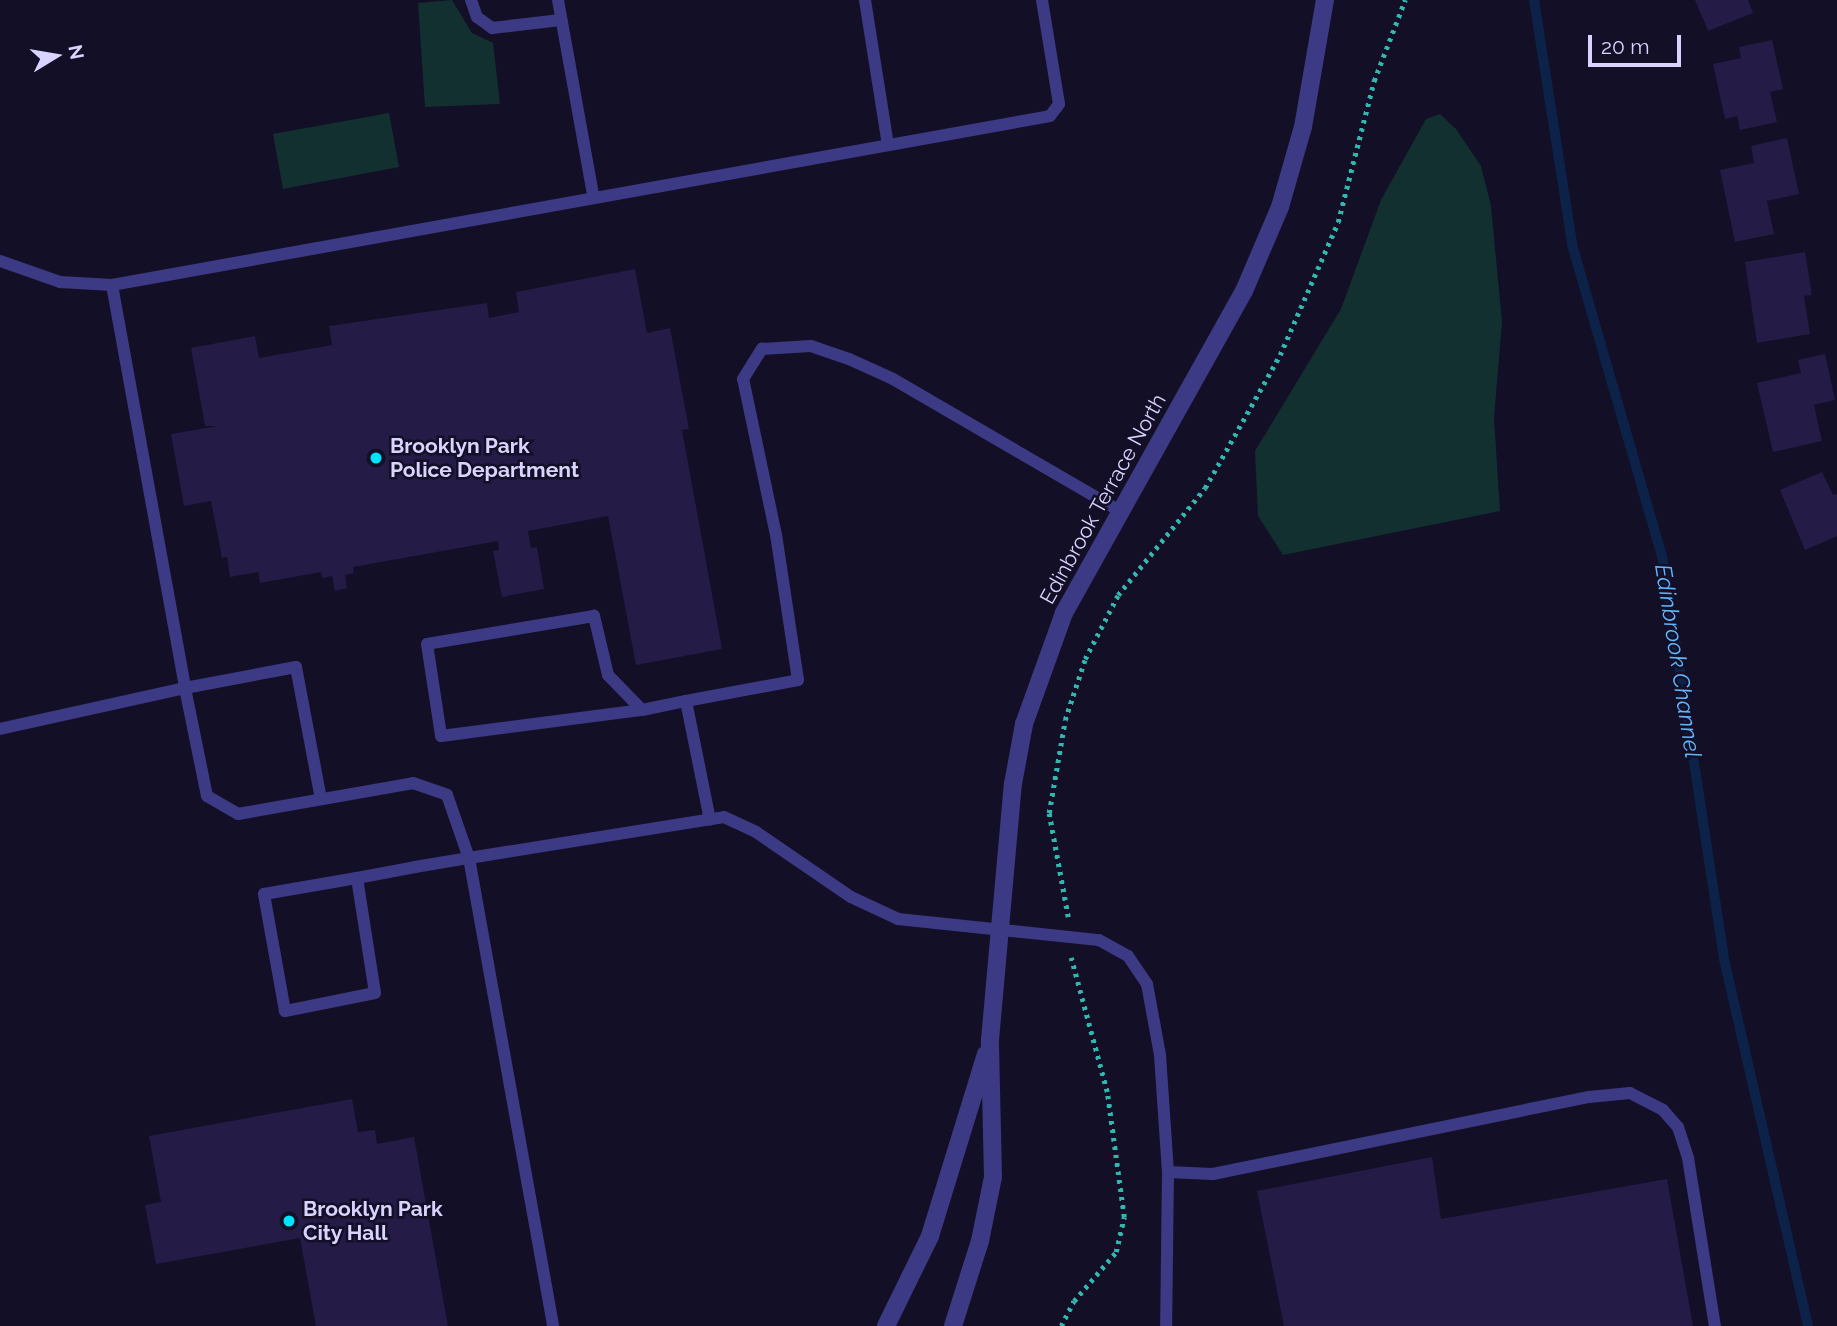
<!DOCTYPE html>
<style>
body{margin:0}
#map{position:relative;width:1837px;height:1326px;overflow:hidden;background:#130f26;font-family:Raleway,sans-serif}
div>[style]{position:absolute}
[style*='--x']{left:calc(var(--x)*1px);top:calc(var(--y)*1px);width:calc(var(--w)*1px);rotate:calc(var(--a)*1deg)}
.green>*{inset:0;background:#12302f}
.stream>*{height:10px;margin:-5px;padding:0 5px;transform-origin:5px;border-radius:5px;background:#0c2248}
.building>*{inset:0;background:#241b47}
.path>*{height:4.5px;margin-top:-2.25px;transform-origin:0;background:repeating-linear-gradient(90deg,#2fb8b0 0 3.5px,transparent 0 8.5px)}
.service>*{height:12px;margin:-6px;padding:0 6px;transform-origin:6px;border-radius:6px;background:#3d3a85}
.tertiary>*{height:18px;margin:-9px;padding:0 9px;transform-origin:9px;border-radius:9px;background:#3d3a85}
.dots>*{width:19px;height:19px;translate:-50% -50%;box-sizing:border-box;border:4px solid #130f26;border-radius:50%}
span{translate:-50% -50%;white-space:nowrap;text-align:center;line-height:1.15;-webkit-text-stroke:5px #130f26;paint-order:stroke}
.poi-label{font-size:21px;color:#d9d4ff;font-weight:700}
.left{translate:0 -50%;text-align:left}
.street-label{font-size:21px;color:#d9d4ff}
.water-label{font-size:23px;color:#62b6ff;font-style:italic}
.north{position:absolute;left:21px;top:21px;width:70px;height:70px;-webkit-text-stroke:5px #130f26;paint-order:stroke;rotate:79deg;font-size:19px;font-weight:700;line-height:28px;text-align:center;color:#d9d4ff}
.north::after{content:'';display:block;margin:auto;width:24px;height:32px;background:#d9d4ff;clip-path:polygon(50% 0,100% 100%,50% 72%,0 100%)}
.scale{position:absolute;left:1588px;top:35px;width:93px;height:32px;box-sizing:border-box;border:4px solid #d9d4ff;border-top:0;padding-left:9px;font-size:21px;line-height:24px;white-space:nowrap;color:#d9d4ff;-webkit-text-stroke:5px #130f26;paint-order:stroke}
</style>
<div id="map">
<div class="green">
<i style="clip-path:polygon(452px 0,472px 33px,493px 43px,500px 104px,425px 107px,418px 3px)"></i>
<i style="clip-path:polygon(389px 113px,399px 167px,283px 189px,273px 134px)"></i>
<i style="clip-path:polygon(1440px 114px,1456px 129px,1481px 166px,1491px 206px,1502px 322px,1494px 418px,1500px 511px,1283px 555px,1258px 516px,1255px 451px,1341px 309px,1381px 200px,1426px 119px)"></i>
</div>
<div class="stream">
<i style="--x:1534;--y:0;--w:251;--a:81.1"></i>
<i style="--x:1573;--y:248;--w:325;--a:73.9"></i>
<i style="--x:1663;--y:560;--w:404;--a:81.3"></i>
<i style="--x:1724;--y:959;--w:376;--a:77.1"></i>
</div>
<div class="building">
<i style="clip-path:polygon(1695px 0,1748px 0,1753px 13px,1708px 31px)"></i>
<i style="clip-path:polygon(1772px 40px,1783px 89px,1770px 92px,1777px 122px,1740px 130px,1737px 116px,1725px 119px,1713px 64px,1741px 58px,1739px 47px)"></i>
<i style="clip-path:polygon(1787px 138px,1799px 194px,1767px 201px,1774px 234px,1735px 242px,1720px 170px,1754px 163px,1751px 146px)"></i>
<i style="clip-path:polygon(1805px 252px,1812px 295px,1804px 296px,1810px 334px,1757px 343px,1745px 262px)"></i>
<i style="clip-path:polygon(635px 269px,647px 333px,670px 328px,689px 429px,682px 430px,722px 649px,636px 665px,608px 516px,528px 531px,531px 548px,537px 547px,544px 589px,502px 597px,493px 551px,499px 550px,498px 541px,353px 567px,354px 573px,345px 575px,347px 588px,335px 591px,332px 576px,322px 578px,321px 572px,260px 583px,258px 572px,230px 577px,227px 557px,222px 558px,211px 501px,184px 506px,171px 434px,218px 426px,205px 426px,191px 348px,255px 336px,259px 358px,332px 345px,329px 326px,487px 303px,489px 318px,519px 312px,516px 292px)"></i>
<i style="clip-path:polygon(1825px 354px,1835px 400px,1814px 405px,1822px 441px,1773px 452px,1757px 383px,1801px 373px,1798px 360px)"></i>
<i style="clip-path:polygon(1822px 472px,1833px 495px,1837px 494px,1837px 536px,1805px 550px,1780px 490px)"></i>
<i style="clip-path:polygon(352px 1099px,358px 1132px,375px 1130px,377px 1144px,414px 1137px,448px 1326px,316px 1326px,300px 1238px,156px 1264px,145px 1205px,161px 1202px,149px 1136px)"></i>
<i style="clip-path:polygon(1432px 1157px,1441px 1219px,1667px 1179px,1693px 1326px,1284px 1326px,1257px 1191px)"></i>
</div>
<div class="path">
<i style="--x:1068;--y:917;--w:106;--a:-100.4"></i>
<i style="--x:1049;--y:813;--w:94;--a:-80.2"></i>
<i style="--x:1065;--y:720;--w:64;--a:-71.8"></i>
<i style="--x:1085;--y:659;--w:72;--a:-62.7"></i>
<i style="--x:1118;--y:595;--w:138;--a:-50.9"></i>
<i style="--x:1205;--y:488;--w:153;--a:-60.6"></i>
<i style="--x:1280;--y:355;--w:145;--a:-66.4"></i>
<i style="--x:1338;--y:222;--w:146;--a:-75.7"></i>
<i style="--x:1374;--y:81;--w:87;--a:-69.1"></i>
<i style="--x:1061;--y:1326;--w:28;--a:-63"></i>
<i style="--x:1074;--y:1301;--w:65;--a:-49.4"></i>
<i style="--x:1116;--y:1252;--w:36;--a:-77"></i>
<i style="--x:1124;--y:1217;--w:126;--a:-97.7"></i>
<i style="--x:1107;--y:1092;--w:139;--a:-105"></i>
</div>
<div class="service">
<i style="--x:471;--y:0;--w:18;--a:71"></i>
<i style="--x:477;--y:17;--w:19;--a:36"></i>
<i style="--x:492;--y:28;--w:69;--a:-6.6"></i>
<i style="--x:558;--y:0;--w:198;--a:79.8"></i>
<i style="--x:865;--y:0;--w:147;--a:81"></i>
<i style="--x:0;--y:261;--w:64;--a:19.3"></i>
<i style="--x:60;--y:282;--w:52;--a:3.3"></i>
<i style="--x:112;--y:285;--w:953;--a:-10.21"></i>
<i style="--x:1050;--y:116;--w:15;--a:-53"></i>
<i style="--x:1059;--y:104;--w:105;--a:-99.3"></i>
<i style="--x:112;--y:285;--w:410;--a:79.7"></i>
<i style="--x:185;--y:688;--w:113;--a:-10.7"></i>
<i style="--x:296;--y:667;--w:134;--a:79.3"></i>
<i style="--x:686;--y:701;--w:114;--a:-10.6"></i>
<i style="--x:798;--y:680;--w:147;--a:-98.6"></i>
<i style="--x:776;--y:535;--w:159;--a:-101.9"></i>
<i style="--x:743;--y:379;--w:36;--a:-58"></i>
<i style="--x:762;--y:349;--w:49;--a:-3.5"></i>
<i style="--x:811;--y:346;--w:40;--a:18.9"></i>
<i style="--x:849;--y:359;--w:48;--a:24.4"></i>
<i style="--x:893;--y:379;--w:263;--a:30.2"></i>
<i style="--x:642;--y:710;--w:49;--a:-134.2"></i>
<i style="--x:608;--y:675;--w:61;--a:-103.3"></i>
<i style="--x:594;--y:616;--w:169;--a:170.5"></i>
<i style="--x:427;--y:644;--w:93;--a:81.3"></i>
<i style="--x:441;--y:736;--w:203;--a:-7.4"></i>
<i style="--x:642;--y:710;--w:45;--a:-11.6"></i>
<i style="--x:686;--y:701;--w:121;--a:78.6"></i>
<i style="--x:0;--y:729;--w:189;--a:-12.5"></i>
<i style="--x:185;--y:688;--w:110;--a:78.5"></i>
<i style="--x:207;--y:796;--w:36;--a:30"></i>
<i style="--x:238;--y:814;--w:178;--a:-10"></i>
<i style="--x:413;--y:783;--w:36;--a:19"></i>
<i style="--x:447;--y:795;--w:67;--a:70.8"></i>
<i style="--x:469;--y:858;--w:475;--a:79.8"></i>
<i style="--x:357;--y:878;--w:116;--a:81.1"></i>
<i style="--x:375;--y:993;--w:92;--a:168.7"></i>
<i style="--x:285;--y:1011;--w:119;--a:-100.2"></i>
<i style="--x:264;--y:894;--w:94;--a:-9.8"></i>
<i style="--x:357;--y:878;--w:59;--a:-10.7"></i>
<i style="--x:415;--y:867;--w:55;--a:-9.5"></i>
<i style="--x:469;--y:858;--w:258;--a:-9.1"></i>
<i style="--x:724;--y:817;--w:35;--a:25"></i>
<i style="--x:756;--y:832;--w:115;--a:34.4"></i>
<i style="--x:851;--y:897;--w:52;--a:25.1"></i>
<i style="--x:898;--y:919;--w:202;--a:6"></i>
<i style="--x:1099;--y:940;--w:33;--a:29"></i>
<i style="--x:1128;--y:956;--w:34;--a:56"></i>
<i style="--x:1147;--y:984;--w:72;--a:79.6"></i>
<i style="--x:1160;--y:1055;--w:117;--a:86.1"></i>
<i style="--x:1168;--y:1172;--w:154;--a:90.7"></i>
<i style="--x:1168;--y:1172;--w:45;--a:2.5"></i>
<i style="--x:1213;--y:1174;--w:384;--a:-11.6"></i>
<i style="--x:1589;--y:1097;--w:41;--a:-5.6"></i>
<i style="--x:1630;--y:1093;--w:37;--a:27"></i>
<i style="--x:1663;--y:1110;--w:23;--a:49"></i>
<i style="--x:1678;--y:1127;--w:33;--a:72"></i>
<i style="--x:1688;--y:1158;--w:170;--a:80.9"></i>
</div>
<div class="tertiary">
<i style="--x:886;--y:1326;--w:100;--a:-63.9"></i>
<i style="--x:930;--y:1236;--w:190;--a:-72.9"></i>
<i style="--x:953;--y:1326;--w:89;--a:-72.4"></i>
<i style="--x:980;--y:1241;--w:65;--a:-78.5"></i>
<i style="--x:993;--y:1177;--w:137;--a:-91.3"></i>
<i style="--x:990;--y:1040;--w:257;--a:-84.9"></i>
<i style="--x:1013;--y:784;--w:61;--a:-79.6"></i>
<i style="--x:1024;--y:724;--w:118;--a:-70.2"></i>
<i style="--x:1064;--y:613;--w:369;--a:-60.8"></i>
<i style="--x:1244;--y:291;--w:91;--a:-66.8"></i>
<i style="--x:1280;--y:207;--w:83;--a:-74"></i>
<i style="--x:1303;--y:127;--w:129;--a:-80.2"></i>
</div>
<div class="dots">
<i style="left:376px;top:458px;background:#00e5ff"></i>
<i style="left:289px;top:1221px;background:#00e5ff"></i>
</div>
<div class="poi-label">
<span class="left" style="left:390px;top:458px">Brooklyn Park<br>Police Department</span>
<span class="left" style="left:303px;top:1221px">Brooklyn Park<br>City Hall</span>
</div>
<div class="street-label">
<span style="left:1103px;top:499px;rotate:-61deg">Edinbrook Terrace North</span>
</div>
<div class="water-label">
<span style="left:1678px;top:661px;rotate:81deg">Edinbrook Channel</span>
</div>
<div class="north">N</div>
<div class="scale">20 m</div>
</div>
